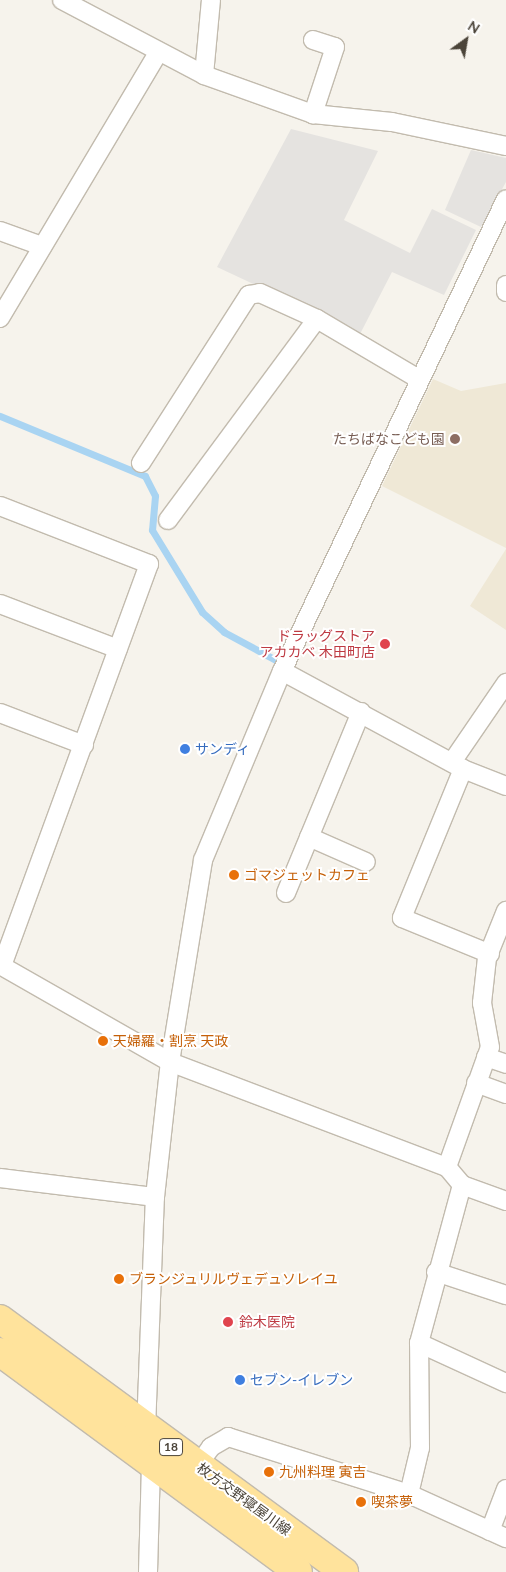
<!DOCTYPE html>
<meta charset="utf-8">
<style>
body{margin:0}
#map{position:relative;width:506px;height:1572px;overflow:hidden;background:#f6f3ec;font-family:Lato,"Noto Sans JP",sans-serif}
div>[style]{position:absolute}
[style*='--x']{left:calc(var(--x)*1px);top:calc(var(--y)*1px);width:calc(var(--w)*1px);rotate:calc(var(--a)*1deg)}
.education>*{inset:0;background:#efe8d6}
.parking>*{inset:0;background:#e5e3e0}
.stream>*{height:7px;margin:-3.5px;padding:0 3.5px;transform-origin:3.5px;border-radius:3.5px;background:#a9d4f2}
.roads{filter:drop-shadow(1px 0 #c2bbae) drop-shadow(-1px 0 #c2bbae) drop-shadow(0 1px #c2bbae) drop-shadow(0 -1px #c2bbae)}
.street>*{height:18px;margin:-9px;padding:0 9px;transform-origin:9px;border-radius:9px;background:#fff}
.primary>*{height:28px;margin:-14px;padding:0 14px;transform-origin:14px;border-radius:14px;background:#ffe39c}
.dots>*{width:14px;height:14px;translate:-50% -50%;box-sizing:border-box;border:2px solid #fff;border-radius:50%}
span{translate:-50% -50%;white-space:nowrap;text-align:center;line-height:1.15;-webkit-text-stroke:4px #fff;paint-order:stroke}
.shield-label span{padding:1px 4px;background:#fff;border:1px solid;border-radius:4px;-webkit-text-stroke-width:0}
.shield-label{font-size:12px;color:#4b4439;font-weight:700}
.education-label{font-size:14px;color:#785e54}
.right{translate:-100% -50%;text-align:right}
.health-label{font-size:14px;color:#be3a42}
.left{translate:0 -50%;text-align:left}
.shop-label{font-size:14px;color:#366cbe}
.food-label{font-size:14px;color:#c56008}
.street-label{font-size:14px;color:#4b4439}
.north{position:absolute;left:441px;top:15px;width:50px;height:50px;-webkit-text-stroke:4px #fff;paint-order:stroke;rotate:32deg;font-size:14px;font-weight:700;line-height:20px;text-align:center;color:#4b4439}
.north::after{content:'';display:block;margin:auto;width:18px;height:22px;background:#4b4439;clip-path:polygon(50% 0,100% 100%,50% 72%,0 100%)}
</style>
<div id="map">
<div class="education">
<i style="clip-path:polygon(433px 379px,461px 391px,506px 383px,506px 548px,382px 486px)"></i>
<i style="clip-path:polygon(506px 549px,506px 630px,470px 606px)"></i>
</div>
<div class="parking">
<i style="clip-path:polygon(291px 129px,378px 151px,344px 220px,410px 253px,432px 209px,476px 230px,444px 295px,392px 272px,360px 334px,217px 267px)"></i>
<i style="clip-path:polygon(471px 150px,506px 158px,506px 182px,481px 227px,445px 210px)"></i>
</div>
<div class="stream">
<i style="--x:0;--y:416;--w:157;--a:22.5"></i>
<i style="--x:145;--y:476;--w:22;--a:63"></i>
<i style="--x:155;--y:496;--w:34;--a:95"></i>
<i style="--x:152;--y:530;--w:96;--a:58.6"></i>
<i style="--x:202;--y:612;--w:30;--a:42"></i>
<i style="--x:224;--y:632;--w:57;--a:28.4"></i>
</div>
<div class="roads">
<div class="street">
<i style="--x:62;--y:0;--w:161;--a:27.8"></i>
<i style="--x:204;--y:75;--w:116;--a:19.7"></i>
<i style="--x:313;--y:114;--w:79;--a:5.8"></i>
<i style="--x:392;--y:122;--w:116;--a:11.9"></i>
<i style="--x:313;--y:40;--w:23;--a:18"></i>
<i style="--x:335;--y:47;--w:71;--a:108.2"></i>
<i style="--x:204;--y:75;--w:75;--a:-84.7"></i>
<i style="--x:0;--y:231;--w:45;--a:19.7"></i>
<i style="--x:506;--y:285;--w:7;--a:90"></i>
<i style="--x:0;--y:318;--w:309;--a:-59.2"></i>
<i style="--x:141;--y:463;--w:200;--a:-57.3"></i>
<i style="--x:249;--y:295;--w:11;--a:-10"></i>
<i style="--x:260;--y:293;--w:63;--a:24.5"></i>
<i style="--x:317;--y:319;--w:118;--a:30.5"></i>
<i style="--x:0;--y:506;--w:160;--a:21.3"></i>
<i style="--x:149;--y:564;--w:428;--a:110.1"></i>
<i style="--x:168;--y:520;--w:250;--a:-53.5"></i>
<i style="--x:0;--y:604;--w:126;--a:20.9"></i>
<i style="--x:282;--y:671;--w:206;--a:28.4"></i>
<i style="--x:463;--y:769;--w:46;--a:21.6"></i>
<i style="--x:0;--y:713;--w:90;--a:20.9"></i>
<i style="--x:452;--y:762;--w:96;--a:-55.6"></i>
<i style="--x:463;--y:769;--w:161;--a:112.3"></i>
<i style="--x:402;--y:918;--w:95;--a:22.2"></i>
<i style="--x:309;--y:837;--w:62;--a:23.7"></i>
<i style="--x:286;--y:893;--w:196;--a:-67.5"></i>
<i style="--x:0;--y:965;--w:196;--a:29.7"></i>
<i style="--x:170;--y:1062;--w:296;--a:20.8"></i>
<i style="--x:447;--y:1167;--w:23;--a:50"></i>
<i style="--x:462;--y:1185;--w:47;--a:20"></i>
<i style="--x:486;--y:1057;--w:21;--a:19"></i>
<i style="--x:476;--y:1083;--w:32;--a:20"></i>
<i style="--x:447;--y:1167;--w:127;--a:-70.3"></i>
<i style="--x:490;--y:1047;--w:45;--a:-100.3"></i>
<i style="--x:482;--y:1003;--w:45;--a:-83.7"></i>
<i style="--x:487;--y:958;--w:51;--a:-68"></i>
<i style="--x:0;--y:1178;--w:156;--a:7"></i>
<i style="--x:436;--y:1272;--w:74;--a:18.2"></i>
<i style="--x:419;--y:1343;--w:96;--a:24.7"></i>
<i style="--x:198;--y:1465;--w:22;--a:-54"></i>
<i style="--x:211;--y:1447;--w:20;--a:-30"></i>
<i style="--x:228;--y:1437;--w:190;--a:17.5"></i>
<i style="--x:409;--y:1494;--w:47;--a:-76.6"></i>
<i style="--x:420;--y:1448;--w:105;--a:-90.5"></i>
<i style="--x:419;--y:1343;--w:164;--a:-74.8"></i>
<i style="--x:409;--y:1494;--w:107;--a:24.4"></i>
<i style="--x:490;--y:1531;--w:45;--a:-69.1"></i>
<i style="--x:148;--y:1572;--w:109;--a:-88.4"></i>
<i style="--x:151;--y:1463;--w:34;--a:-98"></i>
<i style="--x:146;--y:1429;--w:232;--a:-87.8"></i>
<i style="--x:155;--y:1197;--w:136;--a:-83.7"></i>
<i style="--x:170;--y:1062;--w:205;--a:-80.7"></i>
<i style="--x:203;--y:860;--w:205;--a:-67.3"></i>
<i style="--x:282;--y:671;--w:522;--a:-64.61"></i>
</div>
<div class="primary">
<i style="--x:0;--y:1319;--w:427;--a:36.3"></i>
<i style="--x:0;--y:1352;--w:370;--a:36.4"></i>
</div>
</div>
<div class="dots">
<i style="left:455px;top:439px;background:#8d6e63"></i>
<i style="left:385px;top:644px;background:#e0444e"></i>
<i style="left:185px;top:749px;background:#3f7fe0"></i>
<i style="left:234px;top:875px;background:#e8710a"></i>
<i style="left:103px;top:1041px;background:#e8710a"></i>
<i style="left:119px;top:1279px;background:#e8710a"></i>
<i style="left:228px;top:1322px;background:#e0444e"></i>
<i style="left:240px;top:1380px;background:#3f7fe0"></i>
<i style="left:269px;top:1472px;background:#e8710a"></i>
<i style="left:361px;top:1502px;background:#e8710a"></i>
</div>
<div class="shield-label">
<span style="left:171px;top:1447px">18</span>
</div>
<div class="education-label">
<span class="right" style="left:445px;top:439px">たちばなこども園</span>
</div>
<div class="health-label">
<span class="right" style="left:375px;top:644px">ドラッグストア<br>アカカベ 木田町店</span>
<span class="left" style="left:239px;top:1322px">鈴木医院</span>
</div>
<div class="shop-label">
<span class="left" style="left:195px;top:749px">サンディ</span>
<span class="left" style="left:250px;top:1380px">セブン-イレブン</span>
</div>
<div class="food-label">
<span class="left" style="left:244px;top:875px">ゴマジェットカフェ</span>
<span class="left" style="left:113px;top:1041px">天婦羅・割烹 天政</span>
<span class="left" style="left:129px;top:1279px">ブランジュリルヴェデュソレイユ</span>
<span class="left" style="left:279px;top:1472px">九州料理 寅吉</span>
<span class="left" style="left:371px;top:1502px">喫茶夢</span>
</div>
<div class="street-label">
<span style="left:244px;top:1499px;rotate:36deg">枚方交野寝屋川線</span>
</div>
<div class="north">N</div>
</div>
